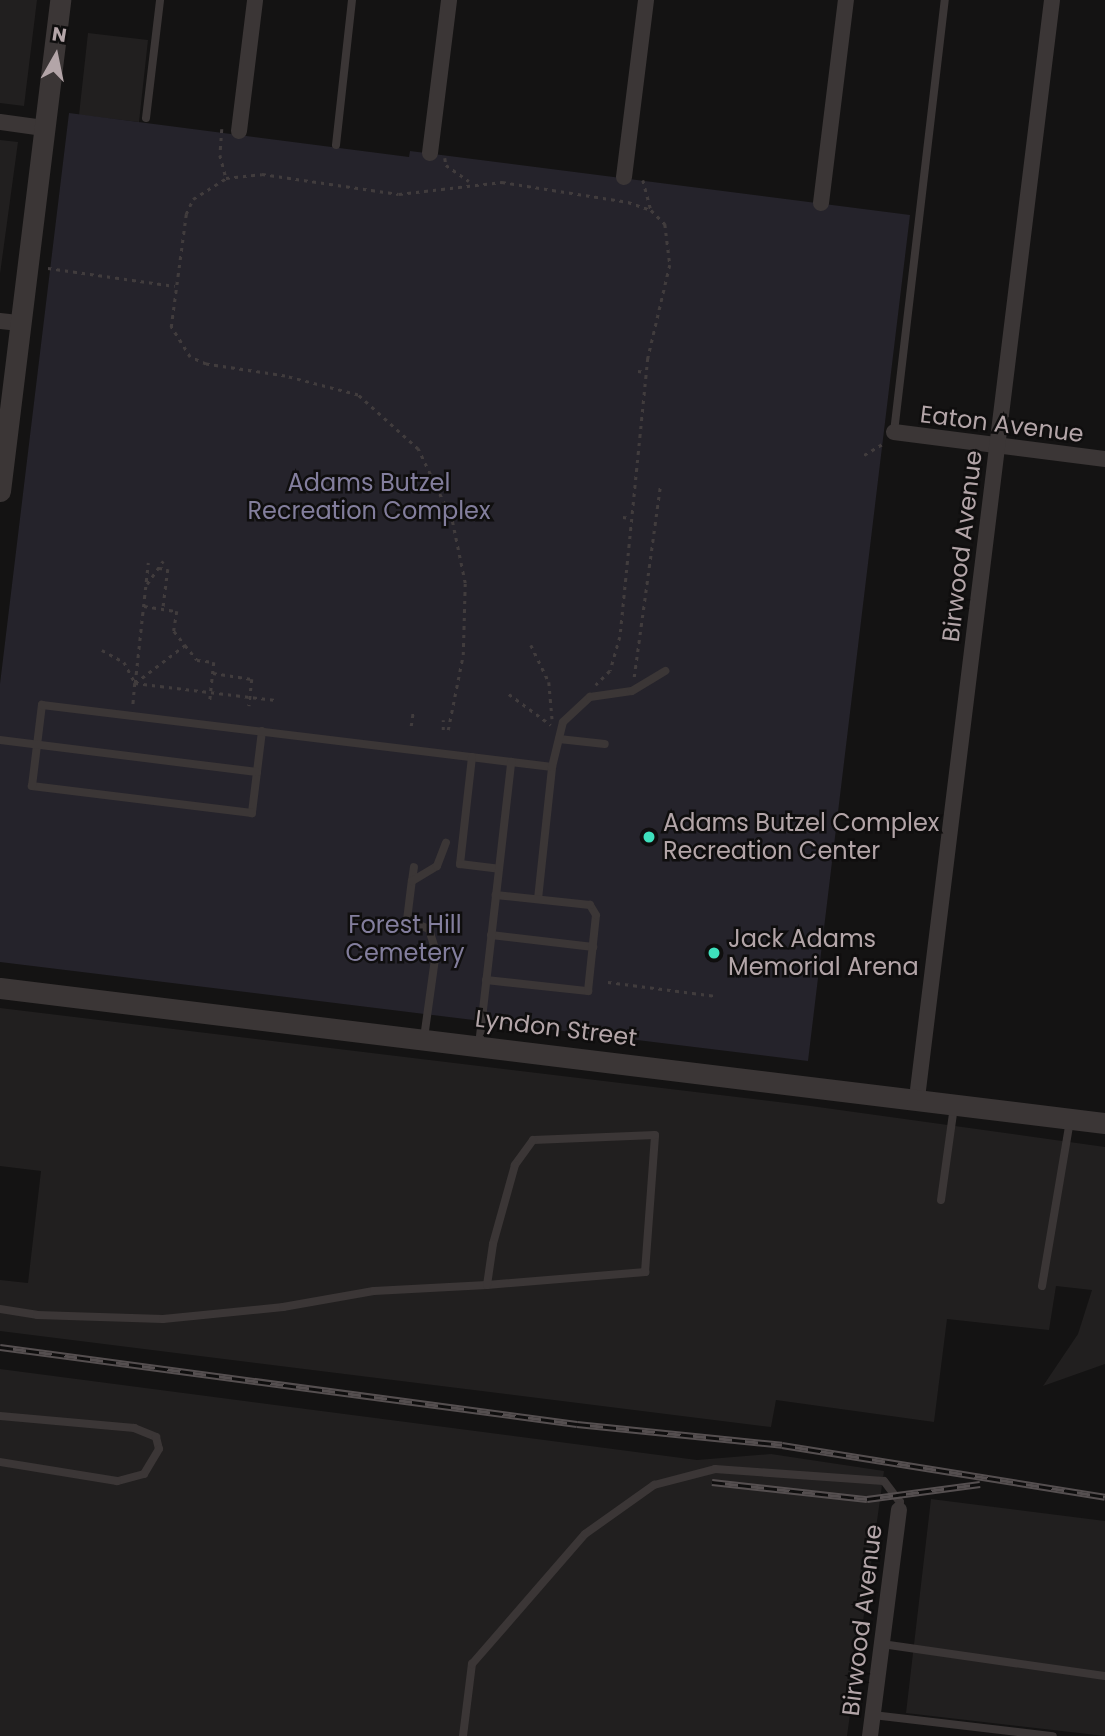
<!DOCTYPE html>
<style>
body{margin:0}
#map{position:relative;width:1105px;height:1736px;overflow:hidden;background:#141313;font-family:Poppins,sans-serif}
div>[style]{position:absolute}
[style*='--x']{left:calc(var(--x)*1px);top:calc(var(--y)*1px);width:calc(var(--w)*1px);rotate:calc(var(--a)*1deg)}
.built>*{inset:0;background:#211f1f}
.green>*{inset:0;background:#25232b}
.path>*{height:2.5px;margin-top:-1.25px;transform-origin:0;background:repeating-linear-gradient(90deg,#413c3d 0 3.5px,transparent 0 8.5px)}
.service>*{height:8px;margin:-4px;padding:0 4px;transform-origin:4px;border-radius:4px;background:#3b3636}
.minor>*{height:16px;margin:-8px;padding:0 8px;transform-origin:8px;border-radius:8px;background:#3b3636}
.tertiary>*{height:21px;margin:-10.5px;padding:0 10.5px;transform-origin:10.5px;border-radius:10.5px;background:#3b3636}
.rail>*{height:7px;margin-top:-3.5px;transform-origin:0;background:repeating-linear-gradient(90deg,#0f0e0e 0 13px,#554f50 0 26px);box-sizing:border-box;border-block:2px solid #554f50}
.dots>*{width:19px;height:19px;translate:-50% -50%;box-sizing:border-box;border:4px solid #0f0e0e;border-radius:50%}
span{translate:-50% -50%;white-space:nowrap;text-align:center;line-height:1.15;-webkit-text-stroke:5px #0f0e0e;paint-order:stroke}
.street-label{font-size:24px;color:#b3a5a8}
.park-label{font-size:24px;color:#837e9d}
.poi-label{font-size:24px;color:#b3a5a8}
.left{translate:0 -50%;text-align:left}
.north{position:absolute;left:21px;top:21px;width:70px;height:70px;-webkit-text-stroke:5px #0f0e0e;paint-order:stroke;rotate:9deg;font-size:19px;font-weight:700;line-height:28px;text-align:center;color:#b3a5a8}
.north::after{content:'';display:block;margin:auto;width:24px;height:32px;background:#b3a5a8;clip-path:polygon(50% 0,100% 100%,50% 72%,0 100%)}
</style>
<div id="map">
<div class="built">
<i style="clip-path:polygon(0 0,37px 0,24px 106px,0 103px)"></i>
<i style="clip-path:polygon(88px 33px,148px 40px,139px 122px,79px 115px)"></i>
<i style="clip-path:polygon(0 140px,18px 142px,0 274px)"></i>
<i style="clip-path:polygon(0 1008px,811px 1106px,1105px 1147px,1105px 1364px,1043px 1386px,1078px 1334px,1092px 1290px,1056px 1286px,1049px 1330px,947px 1319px,934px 1422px,776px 1400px,771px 1427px,0 1331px,0 1280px,28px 1283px,41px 1171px,0 1166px)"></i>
<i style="clip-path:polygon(0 1369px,697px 1460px,771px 1454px,884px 1471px,847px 1736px,0 1736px)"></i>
<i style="clip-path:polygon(931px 1499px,1105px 1521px,1105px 1736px,906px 1713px)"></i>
</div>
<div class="green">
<i style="clip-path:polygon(69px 113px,409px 157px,410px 151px,910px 215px,808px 1061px,0 962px,0 684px)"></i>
</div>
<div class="path">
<i style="--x:222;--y:129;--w:26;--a:94"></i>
<i style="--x:220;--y:155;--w:23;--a:75"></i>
<i style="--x:445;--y:158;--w:7;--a:82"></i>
<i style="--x:446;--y:165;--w:28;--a:35"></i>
<i style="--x:643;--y:180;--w:30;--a:75"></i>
<i style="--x:48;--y:268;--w:128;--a:8.1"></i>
<i style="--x:638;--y:371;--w:8;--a:7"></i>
<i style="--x:864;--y:455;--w:23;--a:-31"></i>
<i style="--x:623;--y:517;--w:7;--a:8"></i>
<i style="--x:159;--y:568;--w:9;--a:6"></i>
<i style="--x:168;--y:569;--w:40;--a:97.1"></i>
<i style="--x:147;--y:584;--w:28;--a:-55"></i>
<i style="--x:144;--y:606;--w:33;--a:9"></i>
<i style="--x:177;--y:611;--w:20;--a:99"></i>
<i style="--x:174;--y:631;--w:18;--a:52"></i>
<i style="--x:531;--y:645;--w:41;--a:64.1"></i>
<i style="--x:549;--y:682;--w:37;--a:85"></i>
<i style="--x:102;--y:650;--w:25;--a:29"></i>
<i style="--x:124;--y:662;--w:24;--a:62"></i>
<i style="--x:135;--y:683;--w:24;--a:95"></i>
<i style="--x:213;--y:673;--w:39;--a:9"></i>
<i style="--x:252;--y:679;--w:27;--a:96"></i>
<i style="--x:634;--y:677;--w:193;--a:-82.2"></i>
<i style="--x:135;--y:683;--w:142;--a:6.9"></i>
<i style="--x:135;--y:683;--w:63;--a:-37.2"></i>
<i style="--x:185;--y:645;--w:19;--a:51"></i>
<i style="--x:197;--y:660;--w:17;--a:7"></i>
<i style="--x:214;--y:662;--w:39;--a:96"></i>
<i style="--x:135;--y:683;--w:121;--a:-83.8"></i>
<i style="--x:509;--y:694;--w:52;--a:36.4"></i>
<i style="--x:411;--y:726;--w:15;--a:-82"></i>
<i style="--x:443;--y:730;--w:10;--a:-90"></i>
<i style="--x:448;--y:730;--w:76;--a:-78.7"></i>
<i style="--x:463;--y:655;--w:72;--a:-88.4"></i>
<i style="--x:465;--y:583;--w:64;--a:-101.7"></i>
<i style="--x:452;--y:520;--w:79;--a:-115.6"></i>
<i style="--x:418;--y:449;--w:81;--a:-138"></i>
<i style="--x:358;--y:395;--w:75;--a:-165.4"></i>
<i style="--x:285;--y:376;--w:80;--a:-171.4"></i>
<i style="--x:206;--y:364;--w:17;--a:-156"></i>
<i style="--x:190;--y:357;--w:36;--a:-122"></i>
<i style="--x:171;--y:327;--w:114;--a:-82.4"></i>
<i style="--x:186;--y:214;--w:17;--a:-65"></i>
<i style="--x:193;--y:199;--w:39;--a:-32"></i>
<i style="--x:226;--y:178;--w:36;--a:-6"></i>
<i style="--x:262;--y:174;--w:138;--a:8.3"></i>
<i style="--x:399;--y:194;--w:104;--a:-6.6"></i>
<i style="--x:502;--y:182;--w:128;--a:9"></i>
<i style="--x:628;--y:202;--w:24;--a:19"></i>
<i style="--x:651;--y:210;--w:20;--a:45"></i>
<i style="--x:665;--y:224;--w:41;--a:83"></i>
<i style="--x:670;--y:265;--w:96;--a:103.3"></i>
<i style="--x:648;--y:358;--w:280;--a:95.7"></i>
<i style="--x:620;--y:637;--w:35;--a:106"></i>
<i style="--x:610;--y:671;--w:20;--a:135"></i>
<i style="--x:608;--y:982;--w:109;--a:7.4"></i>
</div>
<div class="service">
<i style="--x:146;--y:118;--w:119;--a:-83.2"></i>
<i style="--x:336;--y:145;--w:146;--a:-83.7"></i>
<i style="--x:894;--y:432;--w:435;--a:-83.3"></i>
<i style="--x:262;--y:731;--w:83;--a:97"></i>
<i style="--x:252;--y:813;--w:222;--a:-173"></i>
<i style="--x:32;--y:786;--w:82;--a:-83"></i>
<i style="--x:42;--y:705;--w:514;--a:6.93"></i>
<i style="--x:559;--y:739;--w:46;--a:6.2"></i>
<i style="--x:0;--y:740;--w:259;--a:7.1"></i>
<i style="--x:472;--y:757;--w:108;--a:96.4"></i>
<i style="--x:460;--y:864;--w:39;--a:7"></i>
<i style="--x:412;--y:881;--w:14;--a:-82"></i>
<i style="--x:538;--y:899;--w:133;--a:-83.9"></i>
<i style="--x:552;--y:767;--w:46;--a:-76.3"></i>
<i style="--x:563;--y:722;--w:37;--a:-43"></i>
<i style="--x:590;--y:697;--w:42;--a:-8.1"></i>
<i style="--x:632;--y:691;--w:39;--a:-31"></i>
<i style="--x:491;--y:935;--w:103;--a:6.7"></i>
<i style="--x:486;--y:980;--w:103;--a:6.2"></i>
<i style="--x:588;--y:991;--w:76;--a:-84"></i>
<i style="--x:596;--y:915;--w:12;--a:-121"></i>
<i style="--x:590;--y:905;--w:95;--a:-173.9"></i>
<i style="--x:424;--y:1038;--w:87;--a:-82.1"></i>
<i style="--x:436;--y:952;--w:24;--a:-107"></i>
<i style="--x:429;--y:929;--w:24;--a:-158"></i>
<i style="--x:407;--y:920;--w:39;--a:-83"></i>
<i style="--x:412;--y:881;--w:29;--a:-31"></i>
<i style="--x:437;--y:866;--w:25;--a:-69"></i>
<i style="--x:479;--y:1045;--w:285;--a:-83.5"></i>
<i style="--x:941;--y:1200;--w:95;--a:-82.1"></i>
<i style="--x:1042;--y:1286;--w:167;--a:-80.4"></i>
<i style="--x:0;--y:1309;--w:37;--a:9"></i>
<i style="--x:37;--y:1315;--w:126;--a:1.8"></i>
<i style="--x:163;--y:1319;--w:121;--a:-5.7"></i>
<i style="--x:283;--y:1307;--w:92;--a:-10"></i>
<i style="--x:374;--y:1291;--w:113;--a:-3"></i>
<i style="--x:487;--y:1285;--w:159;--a:-4.7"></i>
<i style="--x:645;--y:1272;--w:137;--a:-85.8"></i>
<i style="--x:655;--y:1135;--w:122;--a:177.7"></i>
<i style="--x:533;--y:1140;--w:31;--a:126"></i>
<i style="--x:515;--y:1165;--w:82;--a:105.6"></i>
<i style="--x:493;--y:1244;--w:41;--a:98.3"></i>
<i style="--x:0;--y:1416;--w:135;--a:5.1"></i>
<i style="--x:134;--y:1428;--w:24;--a:22"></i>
<i style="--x:156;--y:1437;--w:12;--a:76"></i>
<i style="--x:159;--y:1449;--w:29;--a:121"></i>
<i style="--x:144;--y:1474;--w:28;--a:165"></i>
<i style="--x:117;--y:1481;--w:119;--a:-170.8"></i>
<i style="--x:882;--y:1644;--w:225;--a:8.2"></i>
<i style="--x:873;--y:1715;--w:181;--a:6.7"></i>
<i style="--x:463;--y:1736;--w:73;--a:-82.9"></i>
<i style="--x:472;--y:1664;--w:172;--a:-49"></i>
<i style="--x:585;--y:1534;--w:85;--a:-35.4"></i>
<i style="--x:654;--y:1485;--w:63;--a:-14.7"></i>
<i style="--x:715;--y:1469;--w:169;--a:4.1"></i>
<i style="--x:884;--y:1481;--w:26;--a:53"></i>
<i style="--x:900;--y:1502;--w:8;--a:97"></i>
</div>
<div class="minor">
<i style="--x:0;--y:122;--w:44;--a:7.8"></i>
<i style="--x:239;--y:131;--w:132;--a:-83"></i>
<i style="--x:430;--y:153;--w:154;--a:-82.9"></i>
<i style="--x:624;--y:177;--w:178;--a:-82.9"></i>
<i style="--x:821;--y:203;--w:205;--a:-83"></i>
<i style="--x:0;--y:321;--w:20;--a:6"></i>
<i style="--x:894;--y:432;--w:213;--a:7.3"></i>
<i style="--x:917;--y:1098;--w:1106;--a:-82.99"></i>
<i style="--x:870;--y:1736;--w:228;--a:-82.7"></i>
</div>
<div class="tertiary">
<i style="--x:0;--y:491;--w:495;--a:-83"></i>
<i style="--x:0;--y:988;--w:1113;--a:6.97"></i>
</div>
<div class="rail">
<i style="--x:0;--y:1347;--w:582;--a:7.6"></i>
<i style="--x:577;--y:1424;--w:206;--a:5.8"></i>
<i style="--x:782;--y:1445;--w:327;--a:9.1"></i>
<i style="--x:712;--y:1482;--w:156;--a:6.3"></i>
<i style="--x:867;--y:1499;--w:114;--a:-7.6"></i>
</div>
<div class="dots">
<i style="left:649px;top:837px;background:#3ee0bd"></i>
<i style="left:714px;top:953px;background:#3ee0bd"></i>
</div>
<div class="street-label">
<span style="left:1002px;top:424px;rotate:7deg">Eaton Avenue</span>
<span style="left:962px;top:546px;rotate:-83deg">Birwood Avenue</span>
<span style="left:556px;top:1028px;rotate:7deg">Lyndon Street</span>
<span style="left:862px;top:1620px;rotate:-83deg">Birwood Avenue</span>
</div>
<div class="park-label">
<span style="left:369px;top:497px">Adams Butzel<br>Recreation Complex</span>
<span style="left:405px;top:939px">Forest Hill<br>Cemetery</span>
</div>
<div class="poi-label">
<span class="left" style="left:663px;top:837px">Adams Butzel Complex<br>Recreation Center</span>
<span class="left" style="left:728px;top:953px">Jack Adams<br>Memorial Arena</span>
</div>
<div class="north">N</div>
</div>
